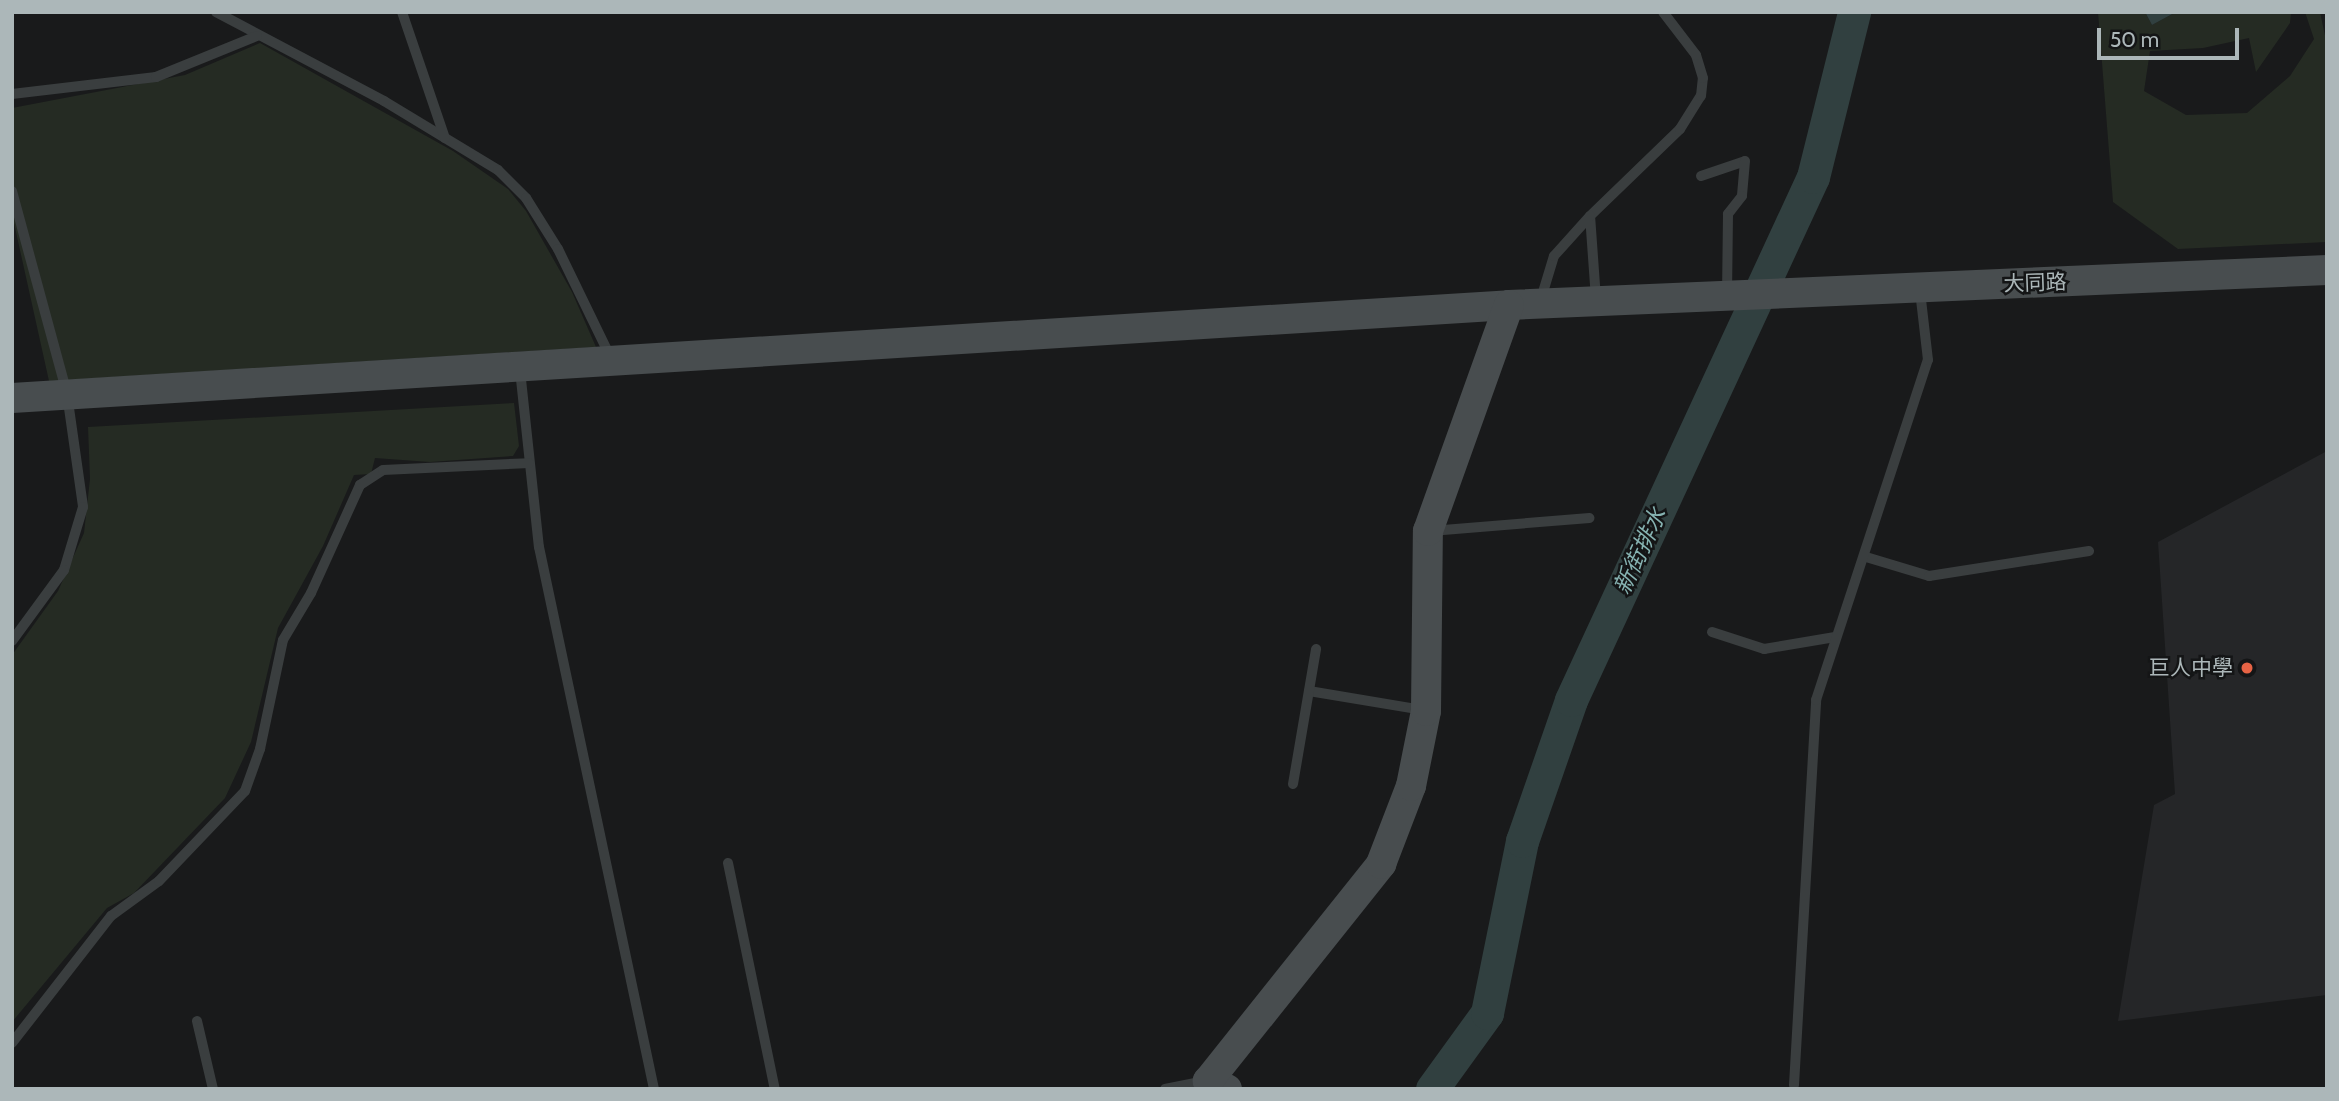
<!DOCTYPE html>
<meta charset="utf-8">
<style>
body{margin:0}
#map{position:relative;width:2339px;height:1101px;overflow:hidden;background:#191a1b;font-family:Cabin,"Noto Sans TC",sans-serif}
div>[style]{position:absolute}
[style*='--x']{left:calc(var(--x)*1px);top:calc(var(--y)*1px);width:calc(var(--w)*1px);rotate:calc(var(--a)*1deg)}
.built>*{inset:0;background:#252628}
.green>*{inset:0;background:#252b23}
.water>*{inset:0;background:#314040}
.river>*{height:33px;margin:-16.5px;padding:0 16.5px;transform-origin:16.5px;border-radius:16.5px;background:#314040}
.lane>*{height:10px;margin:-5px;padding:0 5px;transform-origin:5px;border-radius:5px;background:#3a3e3f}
.secondary>*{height:30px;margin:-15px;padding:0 15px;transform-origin:15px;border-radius:15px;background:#484d4f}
.dots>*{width:19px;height:19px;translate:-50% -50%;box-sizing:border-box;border:4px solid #141516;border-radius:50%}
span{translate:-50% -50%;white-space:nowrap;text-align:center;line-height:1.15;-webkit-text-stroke:5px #141516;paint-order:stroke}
.street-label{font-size:21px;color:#acb7b9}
.poi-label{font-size:21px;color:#acb7b9}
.right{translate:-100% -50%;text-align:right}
.water-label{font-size:23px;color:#86b2b1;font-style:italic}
.frame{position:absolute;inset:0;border:14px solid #acb7b9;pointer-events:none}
.scale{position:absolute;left:2097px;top:28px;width:142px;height:32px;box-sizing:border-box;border:4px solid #acb7b9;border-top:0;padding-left:9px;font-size:21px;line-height:24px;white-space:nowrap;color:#acb7b9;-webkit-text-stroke:5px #141516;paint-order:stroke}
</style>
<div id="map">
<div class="built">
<i style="clip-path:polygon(2327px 451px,2327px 995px,2118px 1021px,2154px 805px,2175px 794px,2158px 542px)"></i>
</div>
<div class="green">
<i style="clip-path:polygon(2098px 12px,2145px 12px,2152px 25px,2176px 12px,2291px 12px,2290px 23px,2256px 72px,2249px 38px,2203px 48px,2150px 51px,2144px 91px,2186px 115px,2247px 113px,2290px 76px,2314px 39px,2305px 12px,2320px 12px,2327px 45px,2327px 242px,2178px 249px,2113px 202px)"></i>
<i style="clip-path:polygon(260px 43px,453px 151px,508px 189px,526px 211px,572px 292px,596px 347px,49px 381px,12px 214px,12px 108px,185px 75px)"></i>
<i style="clip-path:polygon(514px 403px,519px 446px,513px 456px,430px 462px,375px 458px,371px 474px,354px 475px,323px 546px,278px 628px,251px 742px,225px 798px,134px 893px,107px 908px,12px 1022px,12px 655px,58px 591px,84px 533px,90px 479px,88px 427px)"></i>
</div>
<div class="water">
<i style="clip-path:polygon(2145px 12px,2176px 12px,2152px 25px)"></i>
</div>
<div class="river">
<i style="--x:1432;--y:1089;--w:94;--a:-54.1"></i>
<i style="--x:1487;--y:1013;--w:176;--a:-78.5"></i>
<i style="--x:1522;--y:841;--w:149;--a:-70.8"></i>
<i style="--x:1571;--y:700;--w:576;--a:-65.17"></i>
<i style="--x:1813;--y:177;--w:170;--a:-76"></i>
</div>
<div class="lane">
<i style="--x:216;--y:12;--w:190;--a:27.9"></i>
<i style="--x:384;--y:101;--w:133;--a:31.2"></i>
<i style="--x:498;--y:170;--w:40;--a:45"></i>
<i style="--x:526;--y:198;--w:60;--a:57.9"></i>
<i style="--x:558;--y:249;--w:121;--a:64.1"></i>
<i style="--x:402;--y:12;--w:133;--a:71.2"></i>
<i style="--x:12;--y:94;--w:145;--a:-6.7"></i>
<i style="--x:156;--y:77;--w:109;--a:-22.1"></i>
<i style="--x:1701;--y:176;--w:46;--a:-18.8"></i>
<i style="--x:1745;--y:161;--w:35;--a:95"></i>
<i style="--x:1742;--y:196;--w:23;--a:128"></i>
<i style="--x:1728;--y:214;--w:80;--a:90.7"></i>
<i style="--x:12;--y:191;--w:210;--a:74.8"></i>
<i style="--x:67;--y:394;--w:114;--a:81.9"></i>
<i style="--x:83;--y:507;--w:66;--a:106.8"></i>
<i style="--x:64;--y:570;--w:88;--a:126.2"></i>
<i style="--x:1596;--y:299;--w:83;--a:-94.1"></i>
<i style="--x:1590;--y:216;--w:125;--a:-44"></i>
<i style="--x:1680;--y:129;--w:39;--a:-58"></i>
<i style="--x:1701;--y:96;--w:18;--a:-84"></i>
<i style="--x:1703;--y:78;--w:24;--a:-107"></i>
<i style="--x:1696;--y:55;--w:54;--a:-127.5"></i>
<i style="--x:1540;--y:302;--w:48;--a:-73.1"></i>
<i style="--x:1554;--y:256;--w:54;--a:-48"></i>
<i style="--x:520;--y:370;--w:178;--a:83.9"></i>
<i style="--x:539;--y:547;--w:554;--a:78.02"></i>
<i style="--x:1431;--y:531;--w:159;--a:-4.7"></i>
<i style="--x:1866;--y:557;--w:66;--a:16.8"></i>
<i style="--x:1929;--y:576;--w:162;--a:-8.9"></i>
<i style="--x:1712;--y:632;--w:55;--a:18.1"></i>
<i style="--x:1764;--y:649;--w:72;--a:-9.6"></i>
<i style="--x:1309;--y:691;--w:116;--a:9.5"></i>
<i style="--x:1293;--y:784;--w:137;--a:-80.3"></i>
<i style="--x:728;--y:863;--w:231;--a:78.3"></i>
<i style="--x:197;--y:1021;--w:70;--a:76.8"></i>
<i style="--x:12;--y:1043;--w:161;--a:-52.1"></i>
<i style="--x:111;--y:916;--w:59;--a:-36.1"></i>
<i style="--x:159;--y:881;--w:124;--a:-46.3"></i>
<i style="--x:245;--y:791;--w:45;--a:-70.3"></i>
<i style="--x:260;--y:749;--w:111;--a:-78.1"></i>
<i style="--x:283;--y:640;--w:55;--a:-59.2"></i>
<i style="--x:311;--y:593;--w:119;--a:-65.6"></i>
<i style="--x:360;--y:485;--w:27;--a:-33"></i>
<i style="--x:383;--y:470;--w:146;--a:-2.7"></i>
<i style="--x:1794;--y:1085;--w:386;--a:-86.7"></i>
<i style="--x:1816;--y:700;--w:358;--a:-71.8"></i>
<i style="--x:1928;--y:360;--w:69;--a:-96.6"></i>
<i style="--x:1165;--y:1089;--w:41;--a:-11.3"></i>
</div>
<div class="secondary">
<i style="--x:12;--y:398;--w:1500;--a:-3.55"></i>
<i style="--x:1509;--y:305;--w:819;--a:-2.45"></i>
<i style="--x:1227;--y:1089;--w:21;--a:-157"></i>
<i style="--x:1208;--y:1081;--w:278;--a:-51.4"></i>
<i style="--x:1381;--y:864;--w:84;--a:-69"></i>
<i style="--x:1411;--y:786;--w:76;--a:-78.7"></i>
<i style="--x:1426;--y:711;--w:180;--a:-89.4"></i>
<i style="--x:1428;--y:531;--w:240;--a:-70.3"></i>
</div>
<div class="dots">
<i style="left:2247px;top:668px;background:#e66345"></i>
</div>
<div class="street-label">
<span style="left:2035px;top:283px;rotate:-2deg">大同路</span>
</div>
<div class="poi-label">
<span class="right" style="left:2233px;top:668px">巨人中學</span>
</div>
<div class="water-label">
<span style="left:1640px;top:551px;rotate:-65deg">新街排水</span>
</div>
<div class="frame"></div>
<div class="scale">50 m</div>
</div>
